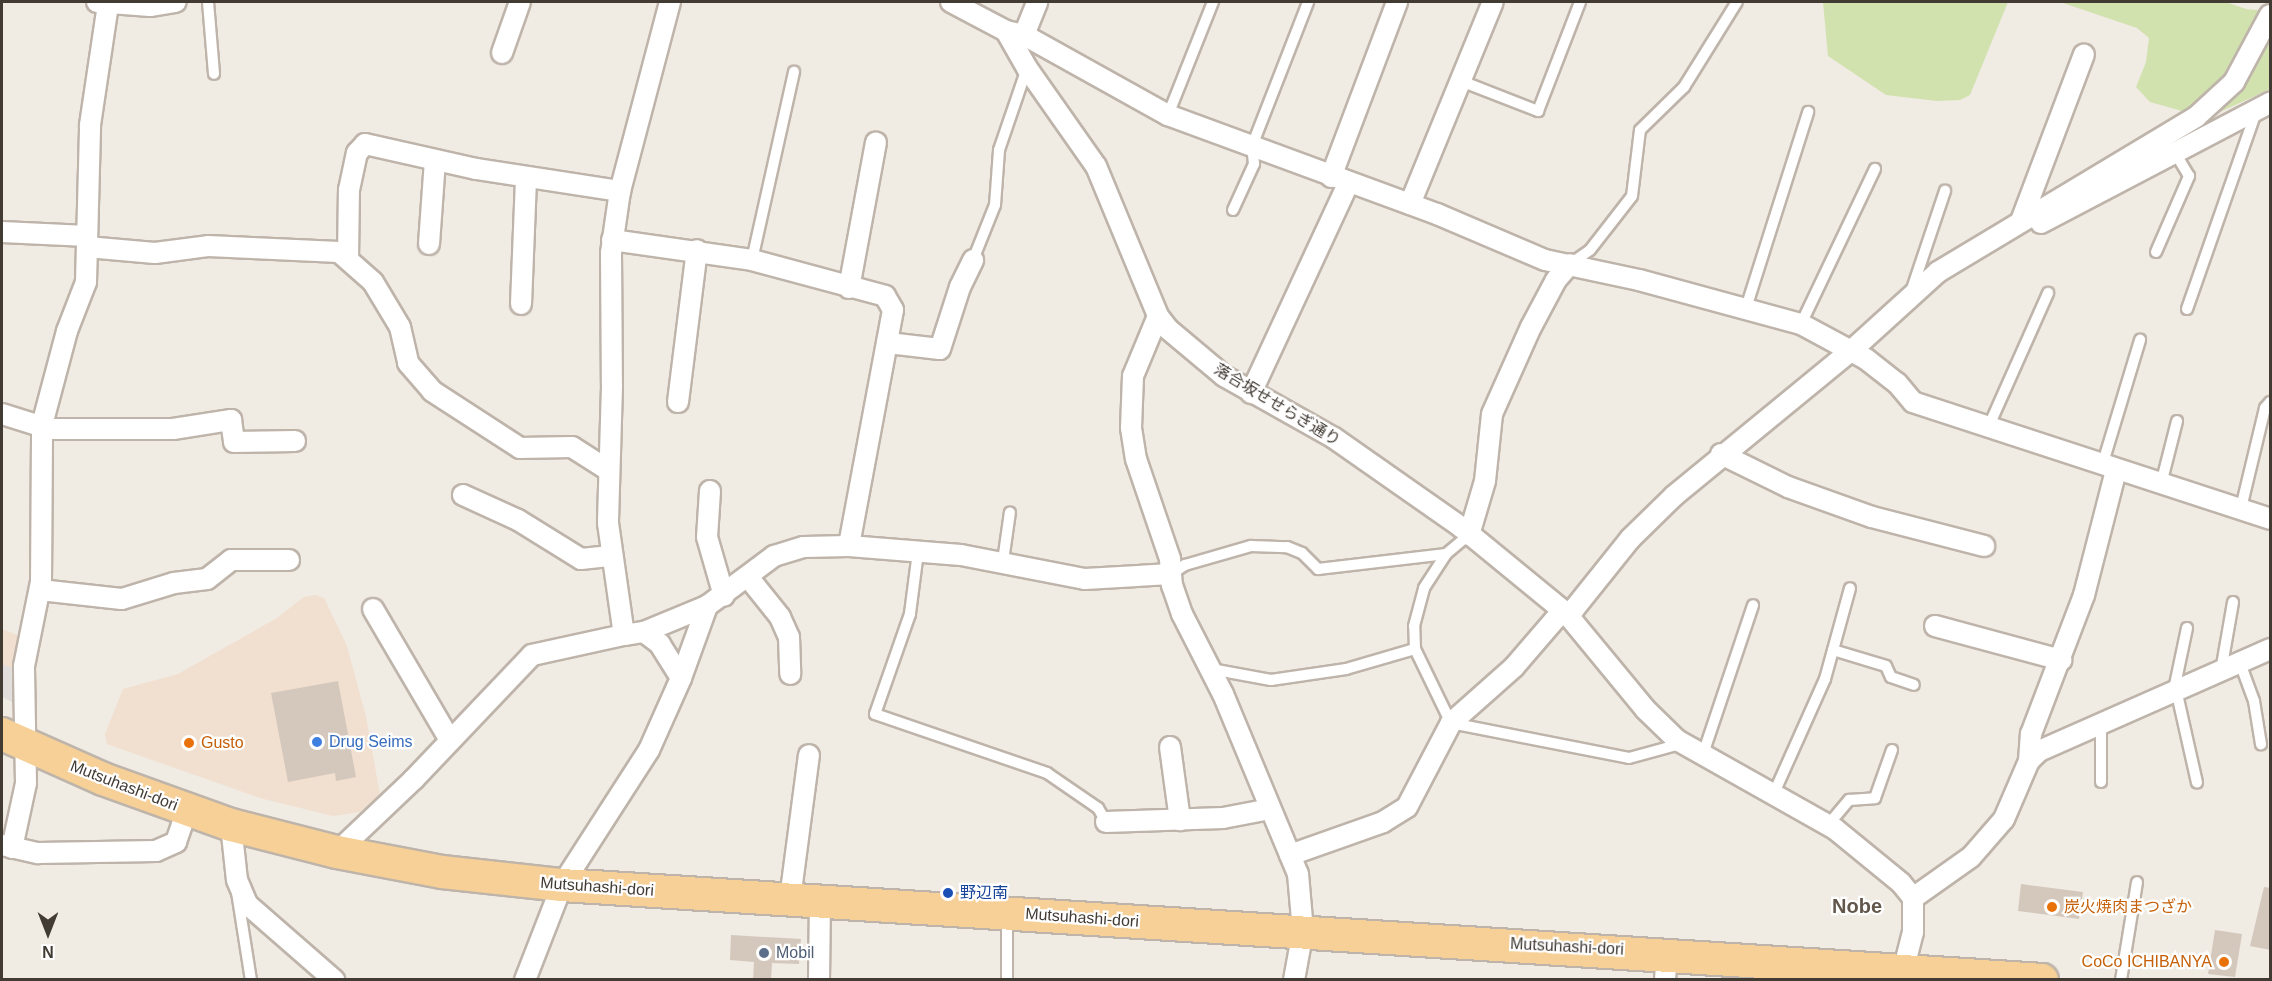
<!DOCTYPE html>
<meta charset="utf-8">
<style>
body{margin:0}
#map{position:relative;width:2272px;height:981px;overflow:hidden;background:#f0ebe3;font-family:Helvetica,"Noto Sans JP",sans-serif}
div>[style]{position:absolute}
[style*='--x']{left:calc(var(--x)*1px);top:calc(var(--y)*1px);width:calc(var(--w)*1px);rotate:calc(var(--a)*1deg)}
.commercial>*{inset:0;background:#f1dfcf}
.green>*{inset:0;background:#d1e2af}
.parking>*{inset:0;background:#e1dedc}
.building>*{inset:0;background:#d4c8bd}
.roads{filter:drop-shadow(2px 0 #beb4aa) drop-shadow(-2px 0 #beb4aa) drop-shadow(0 2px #beb4aa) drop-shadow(0 -2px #beb4aa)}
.lane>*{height:10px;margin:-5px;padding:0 5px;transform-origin:5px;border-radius:5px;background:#fff}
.street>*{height:20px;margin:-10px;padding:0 10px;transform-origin:10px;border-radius:10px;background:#fff}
.primary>*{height:32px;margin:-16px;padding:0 16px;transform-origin:16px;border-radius:16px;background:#f6d096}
.dots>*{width:16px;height:16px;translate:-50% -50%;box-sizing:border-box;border:3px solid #fff;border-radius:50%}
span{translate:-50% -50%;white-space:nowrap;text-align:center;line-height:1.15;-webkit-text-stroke:4.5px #fff;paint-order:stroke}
.street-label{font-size:16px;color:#413b34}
.shop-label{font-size:16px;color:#366cbe}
.left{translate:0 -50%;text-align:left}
.food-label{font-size:16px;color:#c56008}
.right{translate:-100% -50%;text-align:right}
.transit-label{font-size:16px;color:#164399}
.service-label{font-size:16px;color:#4e5e75}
.quarter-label{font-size:20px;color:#63574c;font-weight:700}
.frame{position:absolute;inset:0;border:3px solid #413b34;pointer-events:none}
.north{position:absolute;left:18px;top:903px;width:60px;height:60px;-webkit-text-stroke:4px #fff;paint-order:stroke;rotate:180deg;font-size:16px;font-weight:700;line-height:24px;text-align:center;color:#413b34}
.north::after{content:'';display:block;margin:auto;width:21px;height:27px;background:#413b34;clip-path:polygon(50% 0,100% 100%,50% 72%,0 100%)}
</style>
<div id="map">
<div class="commercial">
<i style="clip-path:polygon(315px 595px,324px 598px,347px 646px,366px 717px,380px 795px,360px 812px,333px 816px,260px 798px,107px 744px,105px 734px,123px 689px,178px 674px,277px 618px,304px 597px)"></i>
<i style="clip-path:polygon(2px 629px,24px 638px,17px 670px,2px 697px)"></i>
</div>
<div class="green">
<i style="clip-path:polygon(1823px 2px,2008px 2px,1970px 95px,1960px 100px,1937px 101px,1886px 95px,1828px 56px)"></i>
<i style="clip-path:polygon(2060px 2px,2226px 2px,2246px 9px,2270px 11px,2270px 89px,2207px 118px,2150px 102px,2136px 87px,2146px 62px,2149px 38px,2137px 28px)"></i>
</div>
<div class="parking">
<i style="clip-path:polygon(2px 664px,17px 670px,18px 705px,2px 697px)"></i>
</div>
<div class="building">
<i style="clip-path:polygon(338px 681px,356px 777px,336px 781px,335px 773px,288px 782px,271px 693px)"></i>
<i style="clip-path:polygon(2021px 884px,2083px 892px,2079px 919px,2018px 911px)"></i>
<i style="clip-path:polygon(2264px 887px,2271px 888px,2271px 950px,2250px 946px)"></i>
<i style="clip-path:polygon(2215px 930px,2242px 934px,2235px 977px,2208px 974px)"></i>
<i style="clip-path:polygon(731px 935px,801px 939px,799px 964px,772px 963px,771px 980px,753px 980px,754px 962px,730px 960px)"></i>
</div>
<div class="roads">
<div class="lane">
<i style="--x:208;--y:2;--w:72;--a:85.2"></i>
<i style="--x:1461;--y:81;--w:83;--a:21.3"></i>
<i style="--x:1538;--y:111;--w:117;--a:-68.9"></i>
<i style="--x:1168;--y:115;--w:122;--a:-68.3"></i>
<i style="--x:1233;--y:210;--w:51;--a:-65.5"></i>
<i style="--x:1254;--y:164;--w:18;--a:-96"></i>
<i style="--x:1252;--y:146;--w:155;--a:-68.7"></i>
<i style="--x:2156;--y:252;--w:83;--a:-66.5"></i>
<i style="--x:2189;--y:176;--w:26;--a:-121"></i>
<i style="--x:752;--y:260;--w:193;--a:-77.4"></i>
<i style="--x:973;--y:260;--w:59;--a:-68.2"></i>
<i style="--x:995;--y:205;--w:55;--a:-85.8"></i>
<i style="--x:999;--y:150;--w:87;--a:-71.1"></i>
<i style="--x:1570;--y:264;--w:24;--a:-35"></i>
<i style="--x:1590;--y:250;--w:68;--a:-52.1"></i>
<i style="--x:1632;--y:196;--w:66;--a:-83.1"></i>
<i style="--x:1640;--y:130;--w:62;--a:-44.3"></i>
<i style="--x:1684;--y:87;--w:100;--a:-58.1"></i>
<i style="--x:1911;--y:292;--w:107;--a:-71.4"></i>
<i style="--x:1746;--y:308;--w:206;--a:-72.4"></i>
<i style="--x:2187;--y:309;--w:209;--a:-70.7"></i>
<i style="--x:1801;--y:324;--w:172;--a:-64.5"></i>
<i style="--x:1988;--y:428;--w:148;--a:-66"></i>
<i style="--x:2102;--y:466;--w:132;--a:-73.2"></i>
<i style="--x:2161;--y:484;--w:65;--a:-75.7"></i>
<i style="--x:2241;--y:508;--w:103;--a:-76.5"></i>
<i style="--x:2265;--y:408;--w:8;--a:-50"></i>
<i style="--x:918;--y:552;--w:63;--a:97.4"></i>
<i style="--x:910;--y:614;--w:106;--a:109.3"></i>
<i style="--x:875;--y:714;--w:182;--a:18.9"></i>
<i style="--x:1047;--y:773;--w:62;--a:34.5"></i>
<i style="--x:1098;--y:808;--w:16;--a:60"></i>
<i style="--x:1003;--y:561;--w:49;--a:-81.9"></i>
<i style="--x:1171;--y:574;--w:17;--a:-33"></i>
<i style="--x:1185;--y:565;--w:69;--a:-16.1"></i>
<i style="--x:1251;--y:546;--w:36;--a:2"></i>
<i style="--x:1287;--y:547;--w:16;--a:22"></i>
<i style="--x:1302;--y:553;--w:23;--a:45"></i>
<i style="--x:1318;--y:569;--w:129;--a:-6.7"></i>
<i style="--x:2187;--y:628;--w:58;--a:101.9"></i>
<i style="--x:2175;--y:685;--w:100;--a:77.3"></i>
<i style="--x:1415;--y:649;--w:82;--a:64.1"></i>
<i style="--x:1451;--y:723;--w:181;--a:11.1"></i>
<i style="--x:1629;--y:758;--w:57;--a:-15.3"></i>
<i style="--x:1833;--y:650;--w:55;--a:16.8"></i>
<i style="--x:1886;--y:666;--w:12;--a:66"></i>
<i style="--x:1891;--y:677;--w:24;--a:19"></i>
<i style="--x:2240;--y:663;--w:40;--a:69.8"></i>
<i style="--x:2254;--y:701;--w:44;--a:80.8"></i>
<i style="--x:1211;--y:669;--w:61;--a:10.4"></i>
<i style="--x:1271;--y:680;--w:76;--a:-8.3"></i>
<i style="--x:1346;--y:669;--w:72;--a:-16.2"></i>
<i style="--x:1415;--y:649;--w:23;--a:-92"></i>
<i style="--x:1414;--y:626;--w:39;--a:-75"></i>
<i style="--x:1424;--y:588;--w:40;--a:-57.1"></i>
<i style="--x:1446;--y:554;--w:30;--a:-40"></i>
<i style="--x:2221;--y:671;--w:70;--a:-80.1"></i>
<i style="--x:1703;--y:754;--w:157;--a:-71.4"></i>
<i style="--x:2101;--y:782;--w:55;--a:-90"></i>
<i style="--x:1774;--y:793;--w:125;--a:-65.9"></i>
<i style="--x:1825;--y:679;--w:94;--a:-74.6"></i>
<i style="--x:1828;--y:825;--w:33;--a:-50"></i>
<i style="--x:1849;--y:800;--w:26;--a:-4"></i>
<i style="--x:1875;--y:798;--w:51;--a:-70.5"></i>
<i style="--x:237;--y:892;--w:89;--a:81"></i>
<i style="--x:1007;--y:980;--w:63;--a:-90"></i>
<i style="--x:2121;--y:980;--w:99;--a:-80.7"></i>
</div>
<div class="street">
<i style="--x:97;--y:2;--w:53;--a:4.3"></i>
<i style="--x:150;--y:6;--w:26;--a:-9"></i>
<i style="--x:670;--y:2;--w:196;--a:104.8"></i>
<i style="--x:620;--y:191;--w:63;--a:98.3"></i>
<i style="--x:611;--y:253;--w:133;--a:89.6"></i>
<i style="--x:612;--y:386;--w:137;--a:91.7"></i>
<i style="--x:608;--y:523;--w:113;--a:81.9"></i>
<i style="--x:624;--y:635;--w:20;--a:-9"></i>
<i style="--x:644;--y:632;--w:68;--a:-22.4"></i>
<i style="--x:707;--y:606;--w:84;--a:-36.7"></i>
<i style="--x:774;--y:556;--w:31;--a:-17"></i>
<i style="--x:804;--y:547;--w:45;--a:-1.3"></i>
<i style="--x:849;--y:546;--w:112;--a:4.6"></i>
<i style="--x:961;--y:555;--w:126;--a:11"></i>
<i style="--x:1085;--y:579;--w:86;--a:-3.3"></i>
<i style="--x:951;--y:2;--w:62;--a:27.8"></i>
<i style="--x:1006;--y:31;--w:43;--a:60.4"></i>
<i style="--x:1027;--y:68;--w:120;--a:54.9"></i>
<i style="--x:1096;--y:166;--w:162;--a:67.5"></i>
<i style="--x:1158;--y:316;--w:16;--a:52"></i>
<i style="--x:1168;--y:329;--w:73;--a:40"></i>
<i style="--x:1224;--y:376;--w:126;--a:29.4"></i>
<i style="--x:1334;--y:438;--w:155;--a:35"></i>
<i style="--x:1461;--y:527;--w:136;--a:39.3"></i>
<i style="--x:1566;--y:613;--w:124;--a:50.5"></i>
<i style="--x:1645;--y:709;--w:45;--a:44.1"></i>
<i style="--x:1677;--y:740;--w:181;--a:29.4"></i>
<i style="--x:1835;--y:829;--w:85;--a:39.3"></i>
<i style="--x:1901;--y:883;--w:19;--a:51"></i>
<i style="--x:1913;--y:898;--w:34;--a:90"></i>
<i style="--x:1913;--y:932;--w:49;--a:104.3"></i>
<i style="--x:1006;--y:31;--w:18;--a:13"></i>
<i style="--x:1024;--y:35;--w:165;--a:29.1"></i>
<i style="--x:1168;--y:115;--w:287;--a:20.2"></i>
<i style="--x:1437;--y:214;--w:117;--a:23.1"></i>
<i style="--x:1545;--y:260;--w:96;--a:12"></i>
<i style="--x:1639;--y:280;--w:168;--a:15.2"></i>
<i style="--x:1801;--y:324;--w:74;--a:28.3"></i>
<i style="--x:1866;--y:359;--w:39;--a:38"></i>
<i style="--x:1897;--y:383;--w:25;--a:50"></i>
<i style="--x:1913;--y:402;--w:376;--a:18.1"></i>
<i style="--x:1024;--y:35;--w:35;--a:-68"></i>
<i style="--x:502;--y:53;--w:54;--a:-70.6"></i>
<i style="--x:1331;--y:177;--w:187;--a:-69.3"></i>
<i style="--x:1410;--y:204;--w:218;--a:-67.7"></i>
<i style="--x:2021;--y:221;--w:178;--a:-69.3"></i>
<i style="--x:2041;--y:223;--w:259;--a:-27.7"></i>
<i style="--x:2;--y:232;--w:85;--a:2.7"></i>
<i style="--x:612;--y:240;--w:141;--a:8.1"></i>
<i style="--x:752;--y:260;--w:138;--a:15.1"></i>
<i style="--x:885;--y:296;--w:16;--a:60"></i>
<i style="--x:893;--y:310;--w:240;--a:100.6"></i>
<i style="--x:429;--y:244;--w:83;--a:-85.9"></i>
<i style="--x:87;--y:247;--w:68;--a:5"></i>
<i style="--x:155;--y:253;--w:53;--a:-7.5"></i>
<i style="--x:208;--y:246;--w:131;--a:2.6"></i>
<i style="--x:339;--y:252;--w:45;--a:41.4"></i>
<i style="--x:373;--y:282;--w:52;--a:59"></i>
<i style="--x:400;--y:327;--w:37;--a:77"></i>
<i style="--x:408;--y:363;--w:37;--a:49"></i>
<i style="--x:432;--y:391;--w:105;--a:32.9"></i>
<i style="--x:520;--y:448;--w:52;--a:-1.1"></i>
<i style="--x:572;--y:447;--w:43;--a:32.6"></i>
<i style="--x:348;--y:259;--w:69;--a:-89.2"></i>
<i style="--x:349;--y:190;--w:38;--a:-78"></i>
<i style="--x:357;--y:153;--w:12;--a:-48"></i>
<i style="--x:365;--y:144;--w:114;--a:12.7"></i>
<i style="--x:476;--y:169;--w:146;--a:8.7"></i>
<i style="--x:849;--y:288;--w:148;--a:-79.5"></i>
<i style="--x:521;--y:304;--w:127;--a:-87.7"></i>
<i style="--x:1158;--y:316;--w:65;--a:112.6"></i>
<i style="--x:1133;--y:376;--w:52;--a:92.2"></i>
<i style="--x:1131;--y:428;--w:31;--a:81"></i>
<i style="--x:1136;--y:459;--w:106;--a:71.2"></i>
<i style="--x:1170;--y:559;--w:26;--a:86"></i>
<i style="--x:1172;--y:585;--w:31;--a:71"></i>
<i style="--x:1182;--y:614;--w:90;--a:62.9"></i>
<i style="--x:1223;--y:694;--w:195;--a:67.4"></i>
<i style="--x:1298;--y:874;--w:57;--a:85"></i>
<i style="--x:1303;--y:931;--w:50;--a:100.4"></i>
<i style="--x:888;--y:343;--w:52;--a:6.6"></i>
<i style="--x:940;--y:349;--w:65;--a:-72.1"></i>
<i style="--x:960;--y:287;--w:30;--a:-64"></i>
<i style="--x:1251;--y:393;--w:230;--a:-65.1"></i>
<i style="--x:678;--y:402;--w:153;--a:-82.9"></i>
<i style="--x:2;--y:414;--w:50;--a:17.4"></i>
<i style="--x:50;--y:429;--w:123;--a:0"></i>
<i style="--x:173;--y:429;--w:59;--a:-8.8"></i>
<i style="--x:231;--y:420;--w:22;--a:82"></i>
<i style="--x:234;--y:442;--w:61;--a:-0.9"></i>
<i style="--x:1721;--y:454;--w:75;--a:26.2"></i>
<i style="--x:1788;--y:487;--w:89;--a:19.7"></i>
<i style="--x:1872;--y:517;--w:116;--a:14.5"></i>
<i style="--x:710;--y:491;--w:46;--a:93.7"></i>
<i style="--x:707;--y:537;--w:61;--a:73.9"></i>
<i style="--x:463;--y:495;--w:60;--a:24.4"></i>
<i style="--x:518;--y:520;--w:74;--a:31.8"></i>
<i style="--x:581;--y:559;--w:30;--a:-6"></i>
<i style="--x:1469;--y:535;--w:56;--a:-73.5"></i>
<i style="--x:1485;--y:481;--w:67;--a:-84"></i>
<i style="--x:1492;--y:414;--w:95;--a:-65.9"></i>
<i style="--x:1531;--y:327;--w:53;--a:-62"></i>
<i style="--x:1556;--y:280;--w:21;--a:-49"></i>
<i style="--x:748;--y:577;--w:51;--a:51.3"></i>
<i style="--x:780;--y:617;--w:22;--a:66"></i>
<i style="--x:789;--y:637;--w:37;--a:88"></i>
<i style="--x:40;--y:590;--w:82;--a:6.3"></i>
<i style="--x:122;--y:599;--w:54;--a:-17.1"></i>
<i style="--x:174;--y:583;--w:33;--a:-7"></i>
<i style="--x:207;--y:579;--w:31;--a:-38"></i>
<i style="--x:231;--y:560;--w:58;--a:0"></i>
<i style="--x:373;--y:609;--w:152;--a:59.6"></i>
<i style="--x:1935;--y:626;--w:131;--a:15.1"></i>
<i style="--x:681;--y:678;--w:77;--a:-70.1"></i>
<i style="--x:1170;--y:747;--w:74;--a:82.2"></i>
<i style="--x:2029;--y:761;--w:27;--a:-86"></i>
<i style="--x:2031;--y:734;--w:149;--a:-69.1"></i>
<i style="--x:2084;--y:595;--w:129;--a:-75.6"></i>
<i style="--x:1106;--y:822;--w:117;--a:-2"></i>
<i style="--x:1223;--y:818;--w:48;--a:-10.8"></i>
<i style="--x:231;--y:825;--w:55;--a:83.8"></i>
<i style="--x:237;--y:880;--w:26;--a:67"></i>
<i style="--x:247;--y:904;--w:116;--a:41.1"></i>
<i style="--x:2;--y:845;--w:37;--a:13"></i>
<i style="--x:38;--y:853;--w:118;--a:-1"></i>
<i style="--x:156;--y:851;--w:22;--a:-24"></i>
<i style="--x:176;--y:842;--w:34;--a:-71"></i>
<i style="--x:12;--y:848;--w:66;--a:-77.8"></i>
<i style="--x:26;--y:783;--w:117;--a:-91"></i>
<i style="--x:24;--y:666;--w:86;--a:-78.6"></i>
<i style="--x:41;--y:582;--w:157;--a:-89.6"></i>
<i style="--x:42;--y:425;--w:97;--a:-75.1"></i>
<i style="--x:67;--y:331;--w:53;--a:-68.8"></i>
<i style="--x:86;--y:282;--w:157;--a:-88.5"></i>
<i style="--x:90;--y:125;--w:121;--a:-81.5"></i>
<i style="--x:337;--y:852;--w:106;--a:-43.5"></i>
<i style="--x:414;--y:779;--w:171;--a:-46.4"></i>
<i style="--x:532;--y:655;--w:94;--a:-12.3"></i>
<i style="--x:1290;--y:855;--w:99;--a:-19.5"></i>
<i style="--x:1383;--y:822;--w:28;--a:-32"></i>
<i style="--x:1407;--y:807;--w:95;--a:-62.4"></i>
<i style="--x:1451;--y:723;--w:84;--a:-41.6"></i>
<i style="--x:1514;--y:667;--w:66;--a:-49.3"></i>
<i style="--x:1557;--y:617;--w:19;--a:-25"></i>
<i style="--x:1574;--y:609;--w:90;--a:-51.3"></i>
<i style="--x:1630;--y:539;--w:62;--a:-44.3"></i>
<i style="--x:1674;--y:496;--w:230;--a:-39.4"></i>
<i style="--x:1852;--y:350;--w:116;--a:-42.2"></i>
<i style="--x:1938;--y:272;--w:301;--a:-31"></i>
<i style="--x:2196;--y:117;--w:52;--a:-42.6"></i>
<i style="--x:2234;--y:82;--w:76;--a:-61.8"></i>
<i style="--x:1913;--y:898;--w:71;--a:-35.3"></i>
<i style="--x:1971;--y:857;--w:50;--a:-49"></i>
<i style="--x:2004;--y:819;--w:63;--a:-66.7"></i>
<i style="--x:2029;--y:761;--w:14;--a:-45"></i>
<i style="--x:2039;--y:751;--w:253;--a:-23.8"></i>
<i style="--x:790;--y:899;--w:145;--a:-82.5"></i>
<i style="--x:525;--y:980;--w:102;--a:-68.7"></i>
<i style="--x:562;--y:885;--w:161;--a:-57.2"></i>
<i style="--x:649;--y:750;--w:79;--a:-66"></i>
<i style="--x:681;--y:678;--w:40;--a:-122"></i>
<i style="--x:660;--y:644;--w:20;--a:-143"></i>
<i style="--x:819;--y:980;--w:79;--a:-89.3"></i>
<i style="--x:1665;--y:980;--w:27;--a:-86"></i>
</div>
<div class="primary">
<i style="--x:2;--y:734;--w:111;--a:24"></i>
<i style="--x:103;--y:779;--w:136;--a:19.8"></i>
<i style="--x:231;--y:825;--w:109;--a:14.3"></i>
<i style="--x:337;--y:852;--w:107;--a:10.8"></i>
<i style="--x:442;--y:872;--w:121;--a:6.2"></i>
<i style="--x:562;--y:885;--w:1483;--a:3.67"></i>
</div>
</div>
<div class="dots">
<i style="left:317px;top:742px;background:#3f7fe0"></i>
<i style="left:189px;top:743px;background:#e8710a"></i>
<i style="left:948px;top:893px;background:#1a4fb4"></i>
<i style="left:2052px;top:907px;background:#e8710a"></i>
<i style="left:764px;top:953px;background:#5c6f8a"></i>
<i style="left:2224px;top:962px;background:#e8710a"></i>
</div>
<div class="street-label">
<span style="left:1277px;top:405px;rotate:31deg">落合坂せせらぎ通り</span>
<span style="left:124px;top:786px;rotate:21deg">Mutsuhashi-dori</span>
<span style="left:597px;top:887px;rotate:4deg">Mutsuhashi-dori</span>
<span style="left:1082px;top:918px;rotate:4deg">Mutsuhashi-dori</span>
<span style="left:1567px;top:947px;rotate:3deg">Mutsuhashi-dori</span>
</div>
<div class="shop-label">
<span class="left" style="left:329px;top:742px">Drug Seims</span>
</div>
<div class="food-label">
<span class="left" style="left:201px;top:743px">Gusto</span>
<span class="left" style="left:2064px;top:907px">炭火焼肉まつざか</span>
<span class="right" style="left:2212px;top:962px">CoCo ICHIBANYA</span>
</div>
<div class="transit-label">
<span class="left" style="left:960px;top:893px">野辺南</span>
</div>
<div class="service-label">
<span class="left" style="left:776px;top:953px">Mobil</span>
</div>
<div class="quarter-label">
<span style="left:1857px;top:906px">Nobe</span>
</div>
<div class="frame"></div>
<div class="north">N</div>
</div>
